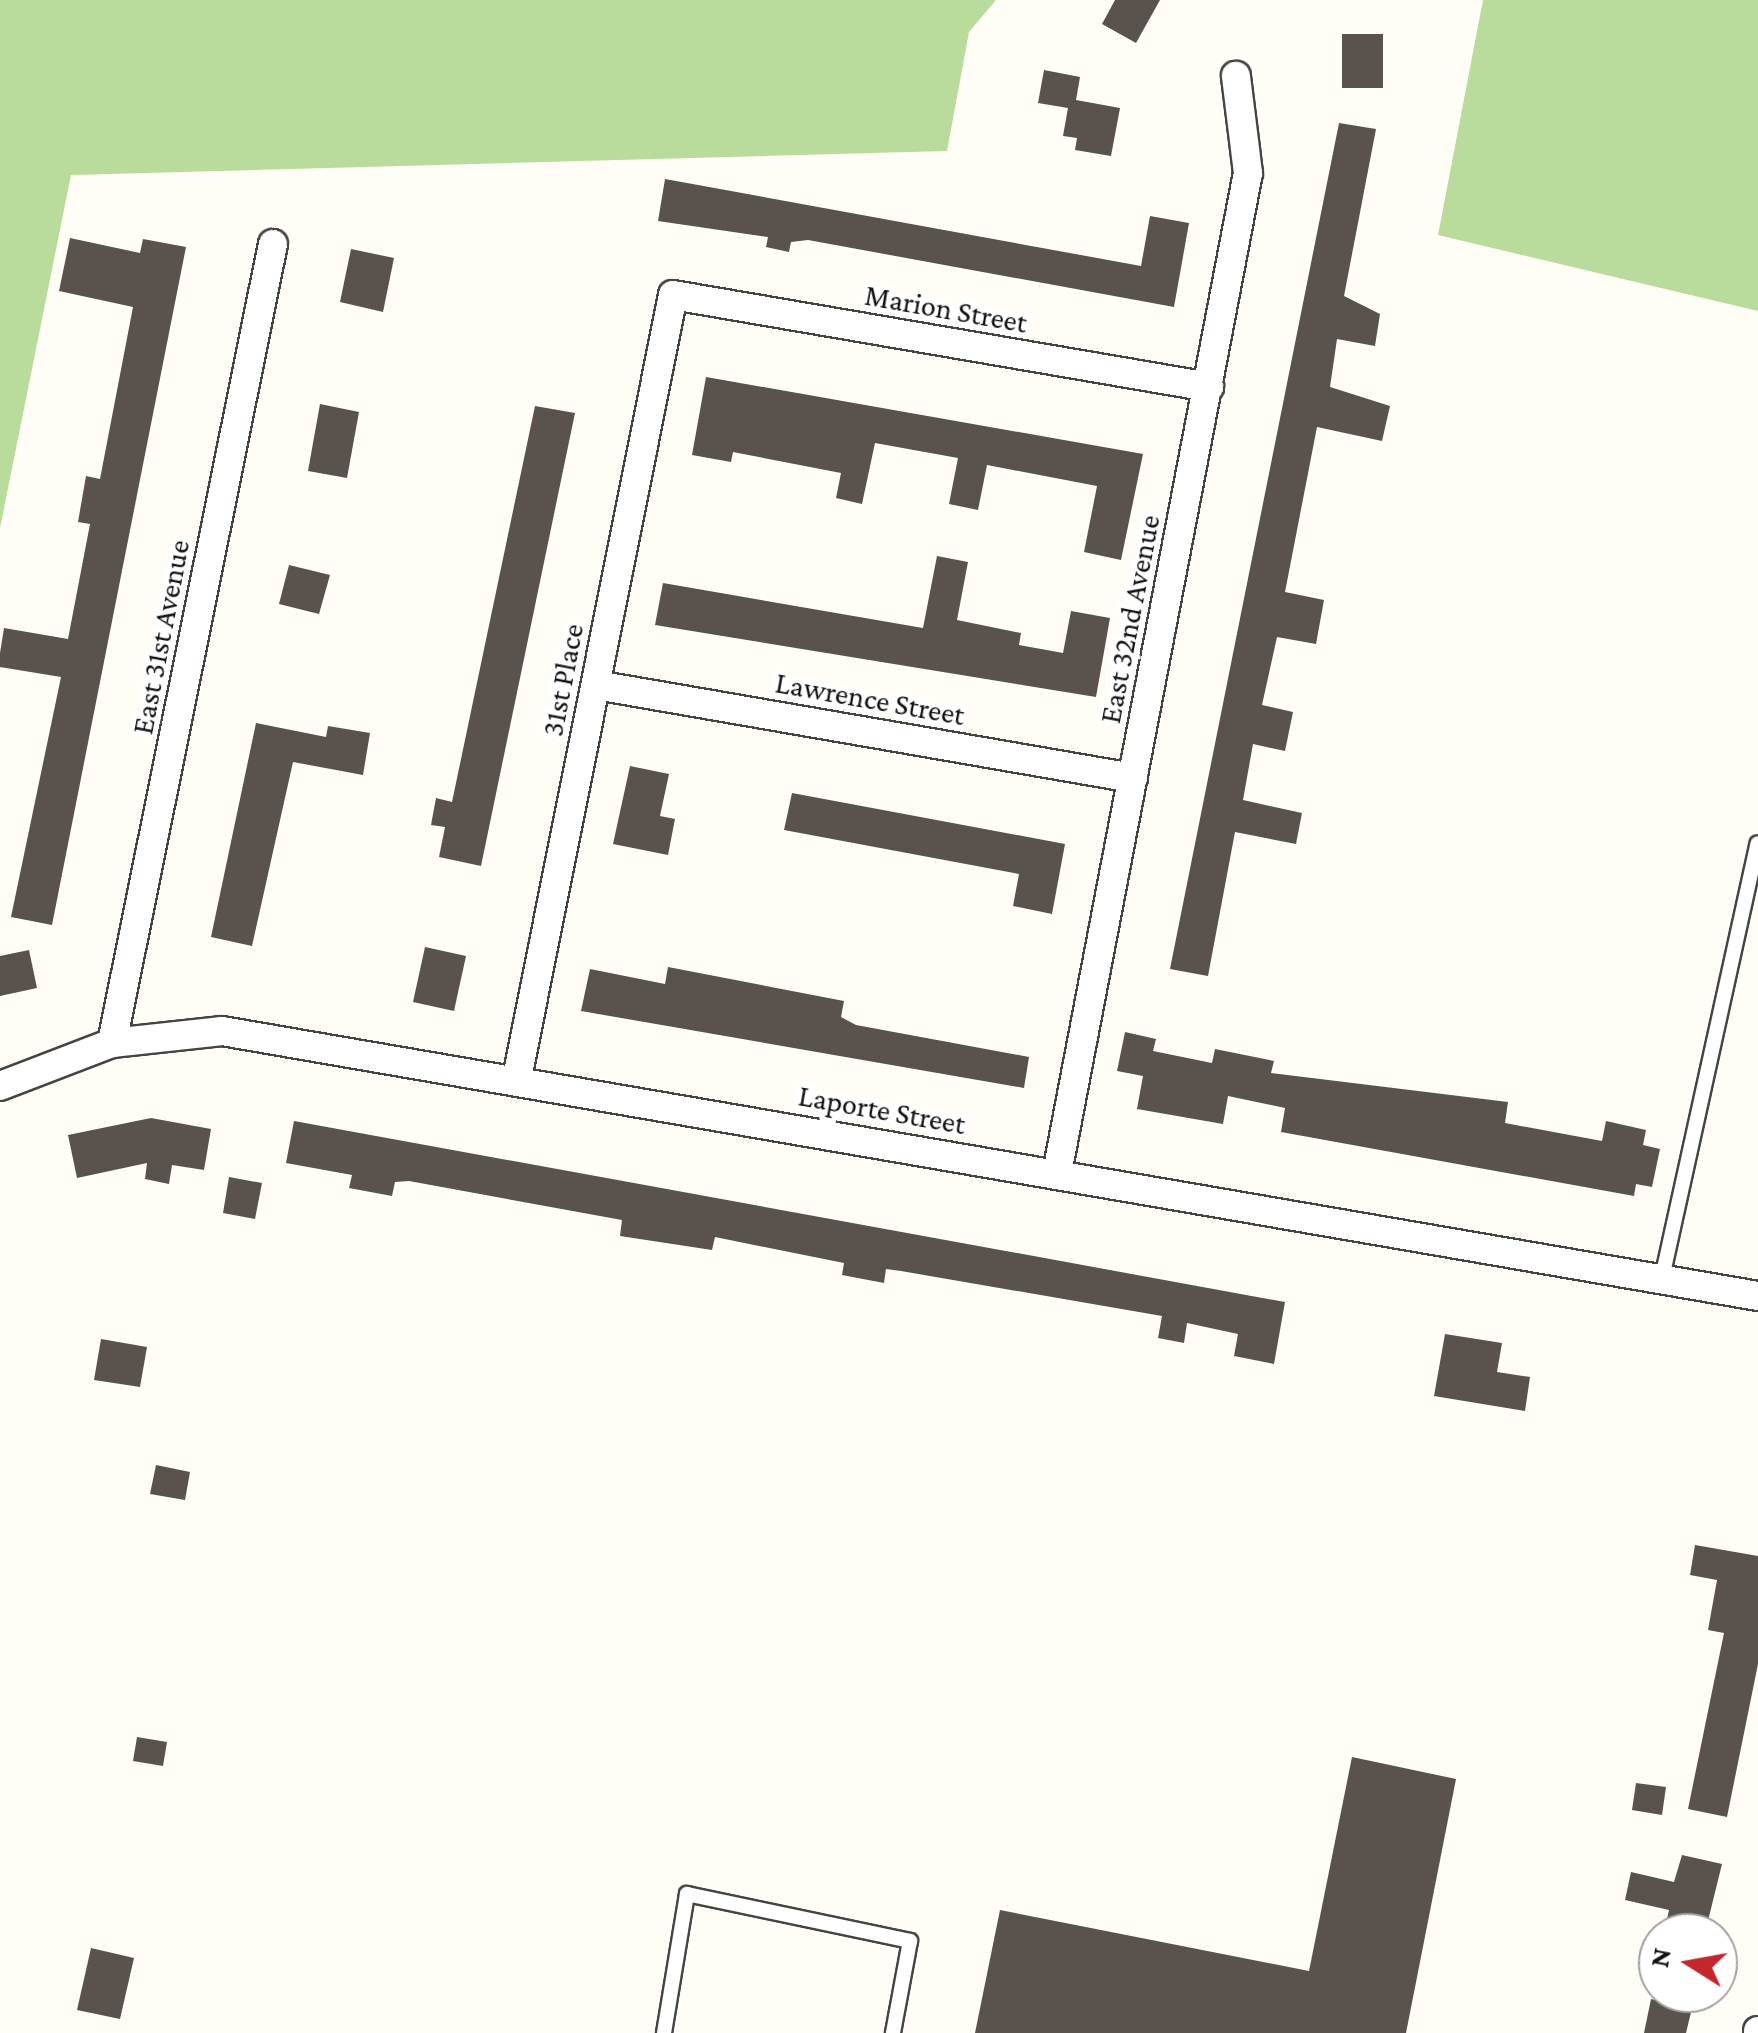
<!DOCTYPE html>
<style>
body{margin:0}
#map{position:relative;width:1758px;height:2033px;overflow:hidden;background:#fffdf5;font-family:"Crimson Pro",serif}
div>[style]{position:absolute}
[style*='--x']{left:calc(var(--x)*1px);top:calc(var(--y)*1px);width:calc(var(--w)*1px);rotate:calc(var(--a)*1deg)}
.forest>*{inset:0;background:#b9dc9c}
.building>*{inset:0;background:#5a524d}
.roads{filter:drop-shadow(2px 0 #444) drop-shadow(-2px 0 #444) drop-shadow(0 2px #444) drop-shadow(0 -2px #444)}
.lane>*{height:14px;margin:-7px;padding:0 7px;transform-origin:7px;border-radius:7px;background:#fff}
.street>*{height:28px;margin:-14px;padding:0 14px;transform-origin:14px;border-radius:14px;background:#fff}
span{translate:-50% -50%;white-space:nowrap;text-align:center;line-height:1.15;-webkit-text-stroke:10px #fff;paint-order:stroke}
.street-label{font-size:30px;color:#111}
.north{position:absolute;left:1638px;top:1913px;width:100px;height:100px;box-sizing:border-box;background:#fff;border:2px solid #a0a0a0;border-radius:50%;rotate:281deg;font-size:28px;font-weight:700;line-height:40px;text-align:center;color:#111}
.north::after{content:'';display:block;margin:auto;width:35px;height:45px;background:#c4262e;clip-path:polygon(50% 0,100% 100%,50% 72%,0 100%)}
</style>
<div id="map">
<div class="forest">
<i style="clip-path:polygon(0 0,996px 0,969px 32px,947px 151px,71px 175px,0 528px)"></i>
<i style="clip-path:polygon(1483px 0,1758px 0,1758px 311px,1438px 235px)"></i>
</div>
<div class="building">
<i style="clip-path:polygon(1115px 0,1160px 0,1136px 43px,1102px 24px)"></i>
<i style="clip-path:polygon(1342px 34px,1383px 34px,1383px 88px,1342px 88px)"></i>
<i style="clip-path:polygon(1044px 70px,1080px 77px,1076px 100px,1120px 108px,1111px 156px,1075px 150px,1077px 138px,1063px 136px,1068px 108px,1038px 103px)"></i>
<i style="clip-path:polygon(1339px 123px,1376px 129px,1344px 296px,1380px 314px,1375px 346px,1337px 339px,1330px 387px,1390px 406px,1382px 441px,1317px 427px,1285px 592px,1324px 600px,1316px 644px,1277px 637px,1262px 705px,1293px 712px,1285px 751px,1253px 744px,1243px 800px,1302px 813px,1296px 844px,1235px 832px,1208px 976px,1170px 969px)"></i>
<i style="clip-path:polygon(665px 179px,1141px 266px,1150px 216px,1189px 223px,1174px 307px,808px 240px,791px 242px,789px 252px,766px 247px,768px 237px,658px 221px)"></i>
<i style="clip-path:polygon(70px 238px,140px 253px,143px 239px,186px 247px,52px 925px,11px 917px,61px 677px,0 667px,0 653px,4px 628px,68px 639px,90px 524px,78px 522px,86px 476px,100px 479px,133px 307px,59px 291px)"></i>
<i style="clip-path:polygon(351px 249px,394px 258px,383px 312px,340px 302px)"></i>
<i style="clip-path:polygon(706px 377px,1143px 454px,1121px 560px,1084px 552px,1097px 486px,987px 465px,978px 510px,949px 504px,958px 458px,875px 443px,862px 504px,836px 498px,841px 473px,733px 452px,731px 462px,692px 455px)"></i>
<i style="clip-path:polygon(320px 404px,359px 412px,347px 478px,308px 471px)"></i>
<i style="clip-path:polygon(535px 406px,575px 413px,481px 866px,439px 857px,445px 827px,431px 825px,436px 798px,452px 802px)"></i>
<i style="clip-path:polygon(937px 556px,968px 562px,957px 620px,1021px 633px,1019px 645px,1063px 653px,1071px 611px,1110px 618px,1096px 697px,655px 625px,663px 583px,923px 628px)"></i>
<i style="clip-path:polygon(289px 565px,330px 575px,319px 614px,279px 604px)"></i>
<i style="clip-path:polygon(256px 723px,326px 737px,328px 726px,370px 733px,363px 775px,293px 762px,252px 946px,211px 937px)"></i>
<i style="clip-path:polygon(630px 766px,669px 774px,660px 816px,675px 819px,668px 855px,613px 844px)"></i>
<i style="clip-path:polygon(792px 793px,1065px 844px,1052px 914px,1013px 906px,1019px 874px,784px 830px)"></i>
<i style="clip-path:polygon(425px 947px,466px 956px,454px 1011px,413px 1002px)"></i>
<i style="clip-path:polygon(29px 950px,37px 988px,0 996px,0 956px)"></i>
<i style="clip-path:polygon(668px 967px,844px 1001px,841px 1017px,856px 1025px,1029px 1057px,1024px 1088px,581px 1011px,590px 969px,665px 984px)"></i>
<i style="clip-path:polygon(1125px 1032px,1156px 1039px,1153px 1051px,1212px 1063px,1215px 1049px,1274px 1061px,1271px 1073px,1508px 1102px,1505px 1123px,1602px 1141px,1606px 1121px,1646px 1130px,1643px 1145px,1660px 1149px,1652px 1187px,1636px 1184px,1634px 1196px,1281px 1132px,1285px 1108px,1228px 1096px,1223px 1124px,1137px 1109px,1143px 1076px,1117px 1071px)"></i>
<i style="clip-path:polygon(151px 1118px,211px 1129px,204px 1170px,172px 1165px,169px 1184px,145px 1179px,147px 1163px,77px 1178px,68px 1135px)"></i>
<i style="clip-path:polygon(294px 1121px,1285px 1302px,1274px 1364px,1234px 1356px,1238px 1334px,1187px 1323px,1184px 1343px,1158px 1338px,1162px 1316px,901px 1271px,886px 1269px,884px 1283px,842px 1275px,844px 1263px,715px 1237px,712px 1250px,620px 1236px,622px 1220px,409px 1181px,395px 1182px,392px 1196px,349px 1188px,352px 1175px,286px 1163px)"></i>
<i style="clip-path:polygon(229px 1177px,262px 1183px,255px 1219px,223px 1213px)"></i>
<i style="clip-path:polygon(1445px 1334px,1502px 1343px,1497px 1372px,1530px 1377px,1525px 1411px,1434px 1396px)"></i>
<i style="clip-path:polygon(101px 1339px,147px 1347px,140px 1387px,94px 1380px)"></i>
<i style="clip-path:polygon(156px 1465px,190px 1472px,185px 1500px,150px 1494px)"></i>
<i style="clip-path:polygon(1695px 1545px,1758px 1556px,1758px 1664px,1727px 1817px,1688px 1809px,1724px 1633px,1708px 1630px,1717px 1580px,1690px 1575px)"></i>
<i style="clip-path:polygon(137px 1737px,167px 1742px,163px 1766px,133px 1761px)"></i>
<i style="clip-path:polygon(1352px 1757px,1456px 1779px,1406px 2033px,975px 2033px,1000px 1910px,1309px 1971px)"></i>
<i style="clip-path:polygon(1636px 1783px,1666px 1787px,1662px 1815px,1632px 1810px)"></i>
<i style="clip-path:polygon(1682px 1855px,1722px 1864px,1705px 1933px,1664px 1933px,1669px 1910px,1625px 1900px,1631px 1872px,1674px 1882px)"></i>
<i style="clip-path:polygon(91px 1948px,134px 1958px,120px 2019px,77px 2010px)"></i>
<i style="clip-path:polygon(1651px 1999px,1692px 2008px,1686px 2033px,1644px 2033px)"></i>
</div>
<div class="roads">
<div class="lane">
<i style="--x:1662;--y:1278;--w:445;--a:-77.6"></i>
<i style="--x:664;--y:2033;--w:141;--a:-80.6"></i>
<i style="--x:687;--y:1894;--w:228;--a:11.9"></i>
<i style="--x:910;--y:1941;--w:94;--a:100.5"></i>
</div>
<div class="street">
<i style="--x:596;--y:685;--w:545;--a:9.83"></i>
<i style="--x:112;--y:1043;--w:815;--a:-78.61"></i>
<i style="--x:517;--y:1078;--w:798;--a:-78.73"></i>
<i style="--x:673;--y:295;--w:544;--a:9.74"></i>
<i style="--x:0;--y:1086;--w:120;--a:-21"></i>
<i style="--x:112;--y:1043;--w:111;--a:-6.2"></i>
<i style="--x:222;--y:1031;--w:1559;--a:9.79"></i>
<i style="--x:1057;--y:1173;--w:1018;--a:-79.19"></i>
<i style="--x:1248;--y:173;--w:98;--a:-97.1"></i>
<i style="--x:1758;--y:2033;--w:2;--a:-90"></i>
</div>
</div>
<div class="street-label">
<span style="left:946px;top:309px;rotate:10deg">Marion Street</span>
<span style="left:1130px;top:619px;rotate:-79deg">East 32nd Avenue</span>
<span style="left:161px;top:637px;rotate:-79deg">East 31st Avenue</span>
<span style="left:563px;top:680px;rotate:-79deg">31st Place</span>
<span style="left:870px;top:699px;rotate:10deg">Lawrence Street</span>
<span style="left:882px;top:1110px;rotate:10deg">Laporte Street</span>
</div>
<div class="north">N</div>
</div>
